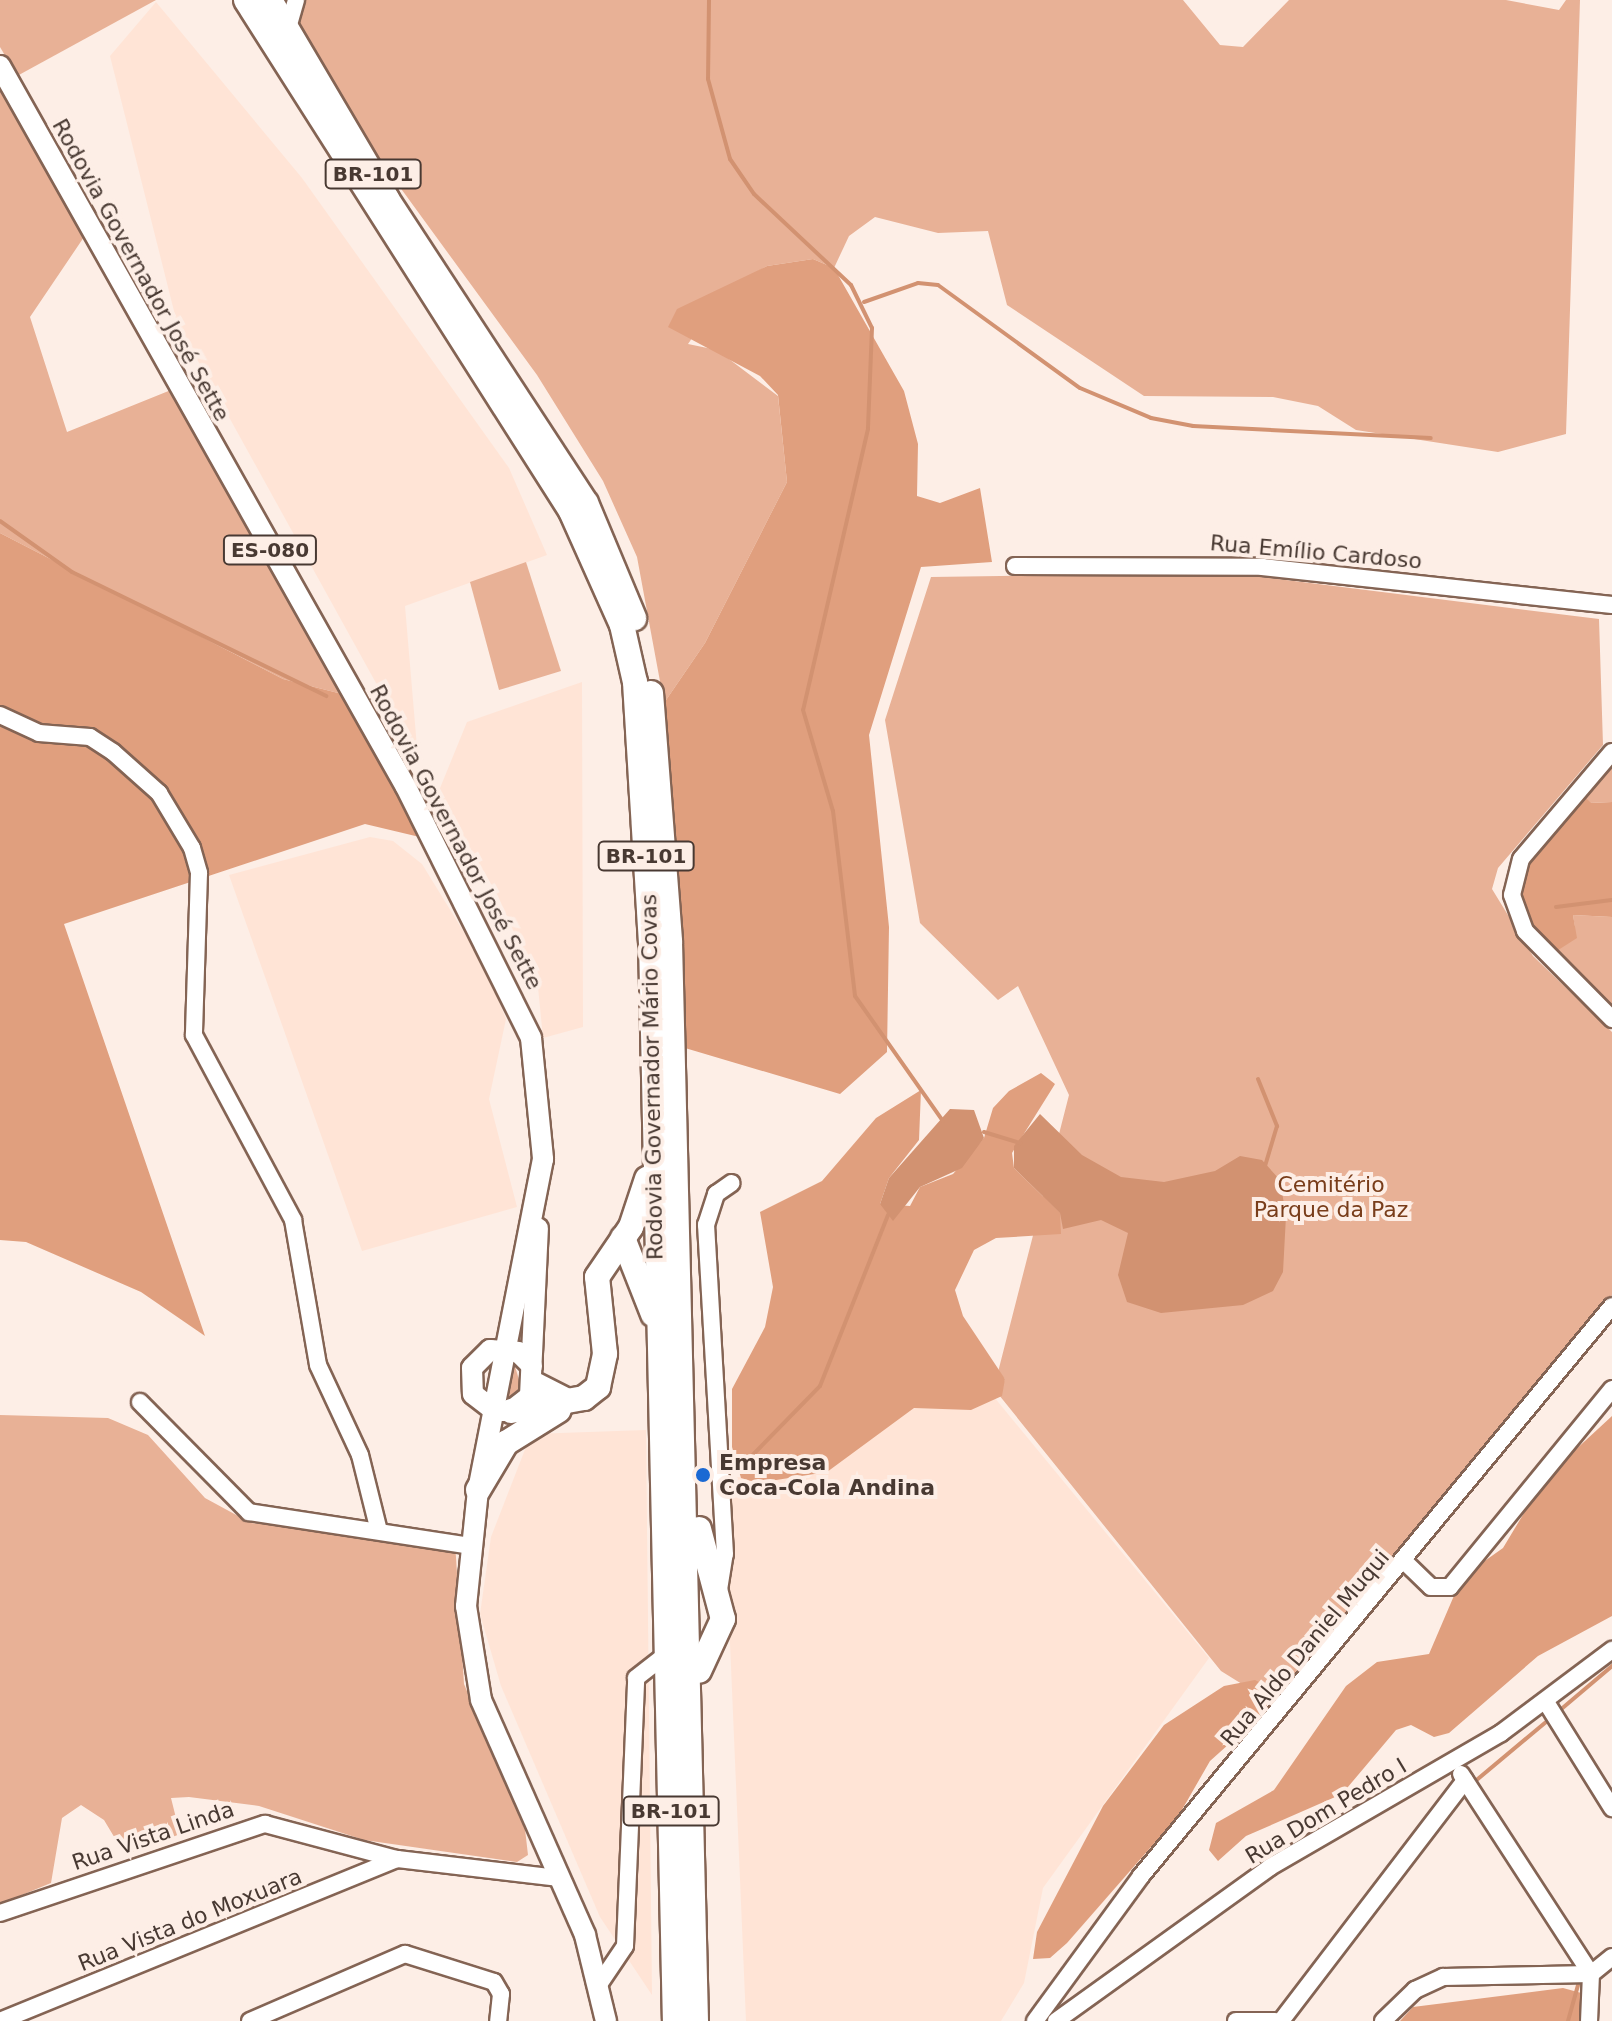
<!DOCTYPE html>
<meta charset="utf-8">
<style>
body{margin:0}
#map{position:relative;width:1612px;height:2021px;overflow:hidden;background:#fdeee6;font-family:"DejaVu Sans",sans-serif}
div>[style]{position:absolute}
[style*='--x']{left:calc(var(--x)*1px);top:calc(var(--y)*1px);width:calc(var(--w)*1px);rotate:calc(var(--a)*1deg)}
.built>*{inset:0;background:#ffe4d6}
.green>*{inset:0;background:#e8b196}
.forest>*{inset:0;background:#e09f7e}
.water>*{inset:0;background:#d29271}
.stream>*{height:4px;margin:-2px;padding:0 2px;transform-origin:2px;border-radius:2px;background:#d29271}
.roads{filter:drop-shadow(2px 0 #846454) drop-shadow(-2px 0 #846454) drop-shadow(0 2px #846454) drop-shadow(0 -2px #846454)}
.minor>*{height:16px;margin:-8px;padding:0 8px;transform-origin:8px;border-radius:8px;background:#fff}
.major>*{height:20px;margin:-10px;padding:0 10px;transform-origin:10px;border-radius:10px;background:#fff}
.highway>*{height:24px;margin:-12px;padding:0 12px;transform-origin:12px;border-radius:12px;background:#fff}
.dots>*{width:22px;height:22px;translate:-50% -50%;box-sizing:border-box;border:4px solid #fdeee6;border-radius:50%}
span{translate:-50% -50%;white-space:nowrap;text-align:center;line-height:1.15;-webkit-text-stroke:8px #fdeee6;paint-order:stroke}
.shield-label span{padding:2px 6px;background:#fdeee6;border:2px solid;border-radius:6px;-webkit-text-stroke-width:0}
.shield-label{font-size:20px;color:#483932;font-weight:700}
.street-label{font-size:22px;color:#483932}
.park-label{font-size:22px;color:#793d1a}
.poi-label{font-size:22px;color:#483932;font-weight:700}
.left{translate:0 -50%;text-align:left}
</style>
<div id="map">
<div class="built">
<i style="clip-path:polygon(156px 2px,302px 178px,509px 468px,547px 555px,405px 606px,418px 759px,177px 323px,110px 56px)"></i>
<i style="clip-path:polygon(582px 682px,583px 1027px,543px 1038px,538px 987px,498px 896px,438px 793px,467px 722px)"></i>
<i style="clip-path:polygon(370px 837px,393px 841px,422px 864px,484px 965px,506px 1019px,489px 1099px,517px 1207px,362px 1251px,229px 875px)"></i>
<i style="clip-path:polygon(914px 1384px,994px 1397px,1209px 1658px,1043px 1888px,1024px 1983px,1001px 2021px,746px 2021px,723px 1477px,809px 1478px)"></i>
<i style="clip-path:polygon(646px 1430px,652px 1995px,600px 1917px,501px 1686px,480px 1614px,491px 1537px,531px 1434px)"></i>
</div>
<div class="green">
<i style="clip-path:polygon(0 0,156px 0,17px 76px,0 47px)"></i>
<i style="clip-path:polygon(282px 0,1183px 0,1220px 45px,1243px 47px,1289px 0,1506px 0,1559px 10px,1566px 0,1580px 0,1566px 434px,1498px 452px,1356px 430px,1318px 406px,1273px 397px,1144px 396px,1007px 305px,988px 231px,938px 233px,875px 217px,849px 236px,834px 268px,813px 259px,767px 266px,725px 290px,688px 344px,717px 350px,778px 396px,787px 482px,705px 643px,664px 703px,637px 557px,603px 481px,537px 375px,375px 153px)"></i>
<i style="clip-path:polygon(0 90px,84px 237px,30px 317px,67px 432px,171px 390px,346px 695px,283px 679px,0 533px)"></i>
<i style="clip-path:polygon(526px 562px,561px 671px,499px 690px,470px 582px)"></i>
<i style="clip-path:polygon(1229px 573px,1599px 619px,1603px 745px,1498px 868px,1492px 889px,1533px 956px,1612px 1032px,1612px 1295px,1274px 1704px,1221px 1671px,999px 1395px,1005px 1379px,998px 1372px,1069px 1095px,1018px 986px,998px 1000px,920px 923px,885px 720px,931px 577px)"></i>
<i style="clip-path:polygon(1612px 756px,1612px 802px,1590px 803px,1583px 795px)"></i>
<i style="clip-path:polygon(1573px 915px,1612px 917px,1612px 1018px,1552px 954px,1575px 928px)"></i>
<i style="clip-path:polygon(514px 1363px,523px 1393px,506px 1406px)"></i>
<i style="clip-path:polygon(0 1415px,108px 1418px,148px 1435px,205px 1498px,251px 1523px,455px 1542px,464px 1684px,525px 1829px,528px 1855px,517px 1862px,364px 1840px,259px 1806px,189px 1797px,171px 1798px,180px 1834px,135px 1852px,122px 1850px,104px 1820px,81px 1805px,62px 1818px,51px 1883px,0 1904px)"></i>
</div>
<div class="forest">
<i style="clip-path:polygon(813px 259px,834px 268px,904px 391px,918px 444px,917px 496px,940px 503px,980px 488px,992px 562px,921px 567px,869px 735px,889px 927px,887px 1052px,840px 1094px,685px 1048px,664px 703px,705px 643px,787px 482px,778px 395px,760px 376px,668px 327px,677px 309px,767px 266px)"></i>
<i style="clip-path:polygon(0 533px,283px 679px,346px 695px,428px 839px,365px 824px,64px 924px,205px 1336px,141px 1292px,26px 1242px,0 1240px)"></i>
<i style="clip-path:polygon(1583px 795px,1591px 803px,1612px 802px,1612px 917px,1573px 915px,1577px 938px,1552px 954px,1519px 908px,1514px 878px)"></i>
<i style="clip-path:polygon(1041px 1073px,1055px 1084px,1012px 1153px,1014px 1168px,1060px 1213px,1061px 1234px,996px 1238px,974px 1250px,955px 1290px,963px 1316px,1005px 1379px,1002px 1396px,971px 1410px,914px 1408px,827px 1472px,758px 1483px,741px 1478px,732px 1447px,732px 1389px,765px 1327px,773px 1287px,760px 1212px,822px 1181px,876px 1118px,921px 1090px,919px 1140px,889px 1178px,880px 1204px,910px 1206px,920px 1187px,953px 1174px,984px 1138px,993px 1108px,1009px 1091px)"></i>
<i style="clip-path:polygon(1612px 1416px,1612px 1616px,1538px 1656px,1449px 1733px,1434px 1737px,1411px 1725px,1396px 1730px,1342px 1794px,1246px 1836px,1218px 1861px,1209px 1850px,1216px 1823px,1274px 1790px,1346px 1686px,1377px 1662px,1429px 1654px,1462px 1577px,1503px 1548px,1545px 1478px)"></i>
<i style="clip-path:polygon(1255px 1680px,1267px 1686px,1267px 1710px,1210px 1761px,1179px 1815px,1067px 1943px,1050px 1958px,1033px 1959px,1037px 1932px,1103px 1806px,1164px 1725px,1224px 1686px)"></i>
<i style="clip-path:polygon(1563px 1988px,1585px 1994px,1585px 2021px,1400px 2021px,1413px 2007px)"></i>
</div>
<div class="water">
<i style="clip-path:polygon(950px 1109px,974px 1110px,984px 1138px,962px 1168px,920px 1187px,893px 1221px,880px 1204px,889px 1178px)"></i>
<i style="clip-path:polygon(1040px 1114px,1082px 1155px,1121px 1177px,1164px 1182px,1215px 1171px,1240px 1156px,1262px 1160px,1280px 1180px,1286px 1216px,1283px 1272px,1273px 1291px,1243px 1305px,1161px 1313px,1127px 1302px,1118px 1275px,1128px 1233px,1101px 1220px,1063px 1229px,1060px 1213px,1014px 1168px,1014px 1146px)"></i>
</div>
<div class="stream">
<i style="--x:709;--y:0;--w:79;--a:90.7"></i>
<i style="--x:708;--y:79;--w:83;--a:74.6"></i>
<i style="--x:730;--y:159;--w:42;--a:55.6"></i>
<i style="--x:754;--y:194;--w:133;--a:43.2"></i>
<i style="--x:851;--y:285;--w:48;--a:64"></i>
<i style="--x:872;--y:328;--w:101;--a:92.3"></i>
<i style="--x:868;--y:429;--w:288;--a:103"></i>
<i style="--x:803;--y:710;--w:105;--a:73.5"></i>
<i style="--x:833;--y:811;--w:186;--a:83.2"></i>
<i style="--x:855;--y:996;--w:153;--a:54.9"></i>
<i style="--x:864;--y:302;--w:57;--a:-19.4"></i>
<i style="--x:918;--y:283;--w:20;--a:6"></i>
<i style="--x:938;--y:285;--w:175;--a:36"></i>
<i style="--x:1080;--y:388;--w:77;--a:22.9"></i>
<i style="--x:1151;--y:418;--w:43;--a:10.8"></i>
<i style="--x:1193;--y:426;--w:238;--a:2.9"></i>
<i style="--x:0;--y:521;--w:88;--a:35.3"></i>
<i style="--x:72;--y:572;--w:283;--a:26"></i>
<i style="--x:1556;--y:907;--w:56;--a:-7.1"></i>
<i style="--x:1258;--y:1079;--w:51;--a:68"></i>
<i style="--x:1277;--y:1126;--w:42;--a:106.7"></i>
<i style="--x:984;--y:1132;--w:38;--a:17"></i>
<i style="--x:741;--y:1467;--w:113;--a:-45.7"></i>
<i style="--x:820;--y:1386;--w:184;--a:-68.3"></i>
<i style="--x:1559;--y:1711;--w:70;--a:-40.3"></i>
<i style="--x:1473;--y:1783;--w:103;--a:-39.9"></i>
<i style="--x:1568;--y:2021;--w:45;--a:-74.4"></i>
</div>
<div class="roads">
<div class="minor">
<i style="--x:288;--y:28;--w:29;--a:-74"></i>
<i style="--x:1015;--y:566;--w:247;--a:0.2"></i>
<i style="--x:1262;--y:567;--w:352;--a:6.2"></i>
<i style="--x:0;--y:715;--w:43;--a:24.8"></i>
<i style="--x:39;--y:733;--w:51;--a:4.5"></i>
<i style="--x:90;--y:737;--w:27;--a:33"></i>
<i style="--x:113;--y:752;--w:62;--a:41.7"></i>
<i style="--x:159;--y:793;--w:64;--a:59"></i>
<i style="--x:192;--y:848;--w:26;--a:74"></i>
<i style="--x:199;--y:873;--w:162;--a:91.8"></i>
<i style="--x:194;--y:1035;--w:210;--a:61.8"></i>
<i style="--x:293;--y:1220;--w:147;--a:80.2"></i>
<i style="--x:318;--y:1365;--w:99;--a:65"></i>
<i style="--x:360;--y:1455;--w:78;--a:76"></i>
<i style="--x:1612;--y:752;--w:140;--a:130.4"></i>
<i style="--x:1521;--y:859;--w:37;--a:104"></i>
<i style="--x:1512;--y:895;--w:38;--a:70"></i>
<i style="--x:1525;--y:931;--w:124;--a:45.3"></i>
<i style="--x:140;--y:1402;--w:155;--a:45.3"></i>
<i style="--x:249;--y:1512;--w:224;--a:8.7"></i>
<i style="--x:1404;--y:1561;--w:37;--a:44"></i>
<i style="--x:1431;--y:1587;--w:19;--a:0"></i>
<i style="--x:1450;--y:1587;--w:256;--a:-50.7"></i>
<i style="--x:719;--y:1590;--w:36;--a:-81"></i>
<i style="--x:725;--y:1554;--w:330;--a:-93.3"></i>
<i style="--x:706;--y:1225;--w:33;--a:-72"></i>
<i style="--x:716;--y:1194;--w:19;--a:-35"></i>
<i style="--x:1546;--y:1702;--w:125;--a:58.1"></i>
<i style="--x:1461;--y:1774;--w:239;--a:57"></i>
<i style="--x:1591;--y:1974;--w:47;--a:92.4"></i>
<i style="--x:0;--y:1913;--w:280;--a:-18.6"></i>
<i style="--x:265;--y:1824;--w:137;--a:14.9"></i>
<i style="--x:397;--y:1859;--w:162;--a:6.7"></i>
<i style="--x:600;--y:1983;--w:45;--a:-56"></i>
<i style="--x:625;--y:1946;--w:268;--a:-87.6"></i>
<i style="--x:636;--y:1678;--w:41;--a:-38"></i>
<i style="--x:0;--y:2021;--w:429;--a:-22.2"></i>
<i style="--x:250;--y:2021;--w:169;--a:-23.4"></i>
<i style="--x:405;--y:1954;--w:93;--a:17.5"></i>
<i style="--x:494;--y:1982;--w:14;--a:60"></i>
<i style="--x:501;--y:1994;--w:27;--a:96"></i>
<i style="--x:1035;--y:2021;--w:180;--a:-53.8"></i>
<i style="--x:1141;--y:1876;--w:739;--a:-50.43"></i>
<i style="--x:1056;--y:2021;--w:264;--a:-35.7"></i>
<i style="--x:1270;--y:1867;--w:267;--a:-30.1"></i>
<i style="--x:1501;--y:1733;--w:139;--a:-36.8"></i>
<i style="--x:1236;--y:2021;--w:39;--a:0"></i>
<i style="--x:1281;--y:2021;--w:303;--a:-52.6"></i>
<i style="--x:1383;--y:2021;--w:45;--a:-44.1"></i>
<i style="--x:1415;--y:1990;--w:31;--a:-25"></i>
<i style="--x:1443;--y:1977;--w:148;--a:-1.2"></i>
<i style="--x:1591;--y:1974;--w:27;--a:-39"></i>
</div>
<div class="major">
<i style="--x:0;--y:66;--w:827;--a:60.62"></i>
<i style="--x:406;--y:787;--w:280;--a:63.5"></i>
<i style="--x:531;--y:1038;--w:122;--a:84.3"></i>
<i style="--x:543;--y:1159;--w:337;--a:101.1"></i>
<i style="--x:478;--y:1490;--w:117;--a:95.9"></i>
<i style="--x:466;--y:1606;--w:95;--a:80.9"></i>
<i style="--x:481;--y:1700;--w:257;--a:66.1"></i>
<i style="--x:585;--y:1935;--w:89;--a:76.3"></i>
<i style="--x:532;--y:1366;--w:20;--a:-135"></i>
<i style="--x:518;--y:1352;--w:28;--a:-176"></i>
<i style="--x:490;--y:1350;--w:25;--a:135"></i>
<i style="--x:472;--y:1368;--w:26;--a:88"></i>
<i style="--x:473;--y:1394;--w:28;--a:38"></i>
<i style="--x:495;--y:1411;--w:16;--a:0"></i>
<i style="--x:511;--y:1411;--w:24;--a:-38"></i>
<i style="--x:530;--y:1396;--w:168;--a:-87.3"></i>
</div>
<div class="highway">
<i style="--x:246;--y:0;--w:606;--a:57.54"></i>
<i style="--x:571;--y:511;--w:125;--a:65.9"></i>
<i style="--x:622;--y:625;--w:58;--a:77.2"></i>
<i style="--x:635;--y:682;--w:260;--a:86.5"></i>
<i style="--x:651;--y:942;--w:1079;--a:88.73"></i>
<i style="--x:270;--y:0;--w:231;--a:59.5"></i>
<i style="--x:387;--y:199;--w:363;--a:56.8"></i>
<i style="--x:586;--y:503;--w:125;--a:67.3"></i>
<i style="--x:651;--y:693;--w:250;--a:85.6"></i>
<i style="--x:670;--y:942;--w:1079;--a:88.62"></i>
<i style="--x:623;--y:1238;--w:82;--a:68.5"></i>
<i style="--x:534;--y:1384;--w:37;--a:27"></i>
<i style="--x:511;--y:1411;--w:74;--a:-10.1"></i>
<i style="--x:584;--y:1398;--w:18;--a:-38"></i>
<i style="--x:598;--y:1387;--w:34;--a:-78"></i>
<i style="--x:605;--y:1354;--w:77;--a:-95.9"></i>
<i style="--x:597;--y:1277;--w:60;--a:-55.8"></i>
<i style="--x:631;--y:1227;--w:51;--a:-71.6"></i>
<i style="--x:478;--y:1490;--w:55;--a:-59.2"></i>
<i style="--x:506;--y:1443;--w:62;--a:-31.9"></i>
<i style="--x:699;--y:1529;--w:93;--a:75.1"></i>
<i style="--x:723;--y:1619;--w:57;--a:114.8"></i>
</div>
</div>
<div class="dots">
<i style="left:703px;top:1475px;background:#1b69d3"></i>
</div>
<div class="shield-label">
<span style="left:373px;top:174px">BR-101</span>
<span style="left:270px;top:550px">ES-080</span>
<span style="left:646px;top:856px">BR-101</span>
<span style="left:671px;top:1811px">BR-101</span>
</div>
<div class="street-label">
<span style="left:141px;top:270px;rotate:61deg">Rodovia Governador José Sette</span>
<span style="left:1316px;top:552px;rotate:5deg">Rua Emílio Cardoso</span>
<span style="left:456px;top:837px;rotate:62deg">Rodovia Governador José Sette</span>
<span style="left:652px;top:1077px;rotate:-91deg">Rodovia Governador Mário Covas</span>
<span style="left:1305px;top:1648px;rotate:-50deg">Rua Aldo Daniel Muqui</span>
<span style="left:1326px;top:1811px;rotate:-31deg">Rua Dom Pedro I</span>
<span style="left:153px;top:1836px;rotate:-19deg">Rua Vista Linda</span>
<span style="left:190px;top:1920px;rotate:-22deg">Rua Vista do Moxuara</span>
</div>
<div class="park-label">
<span style="left:1331px;top:1197px">Cemitério<br>Parque da Paz</span>
</div>
<div class="poi-label">
<span class="left" style="left:719px;top:1475px">Empresa<br>Coca-Cola Andina</span>
</div>
</div>
